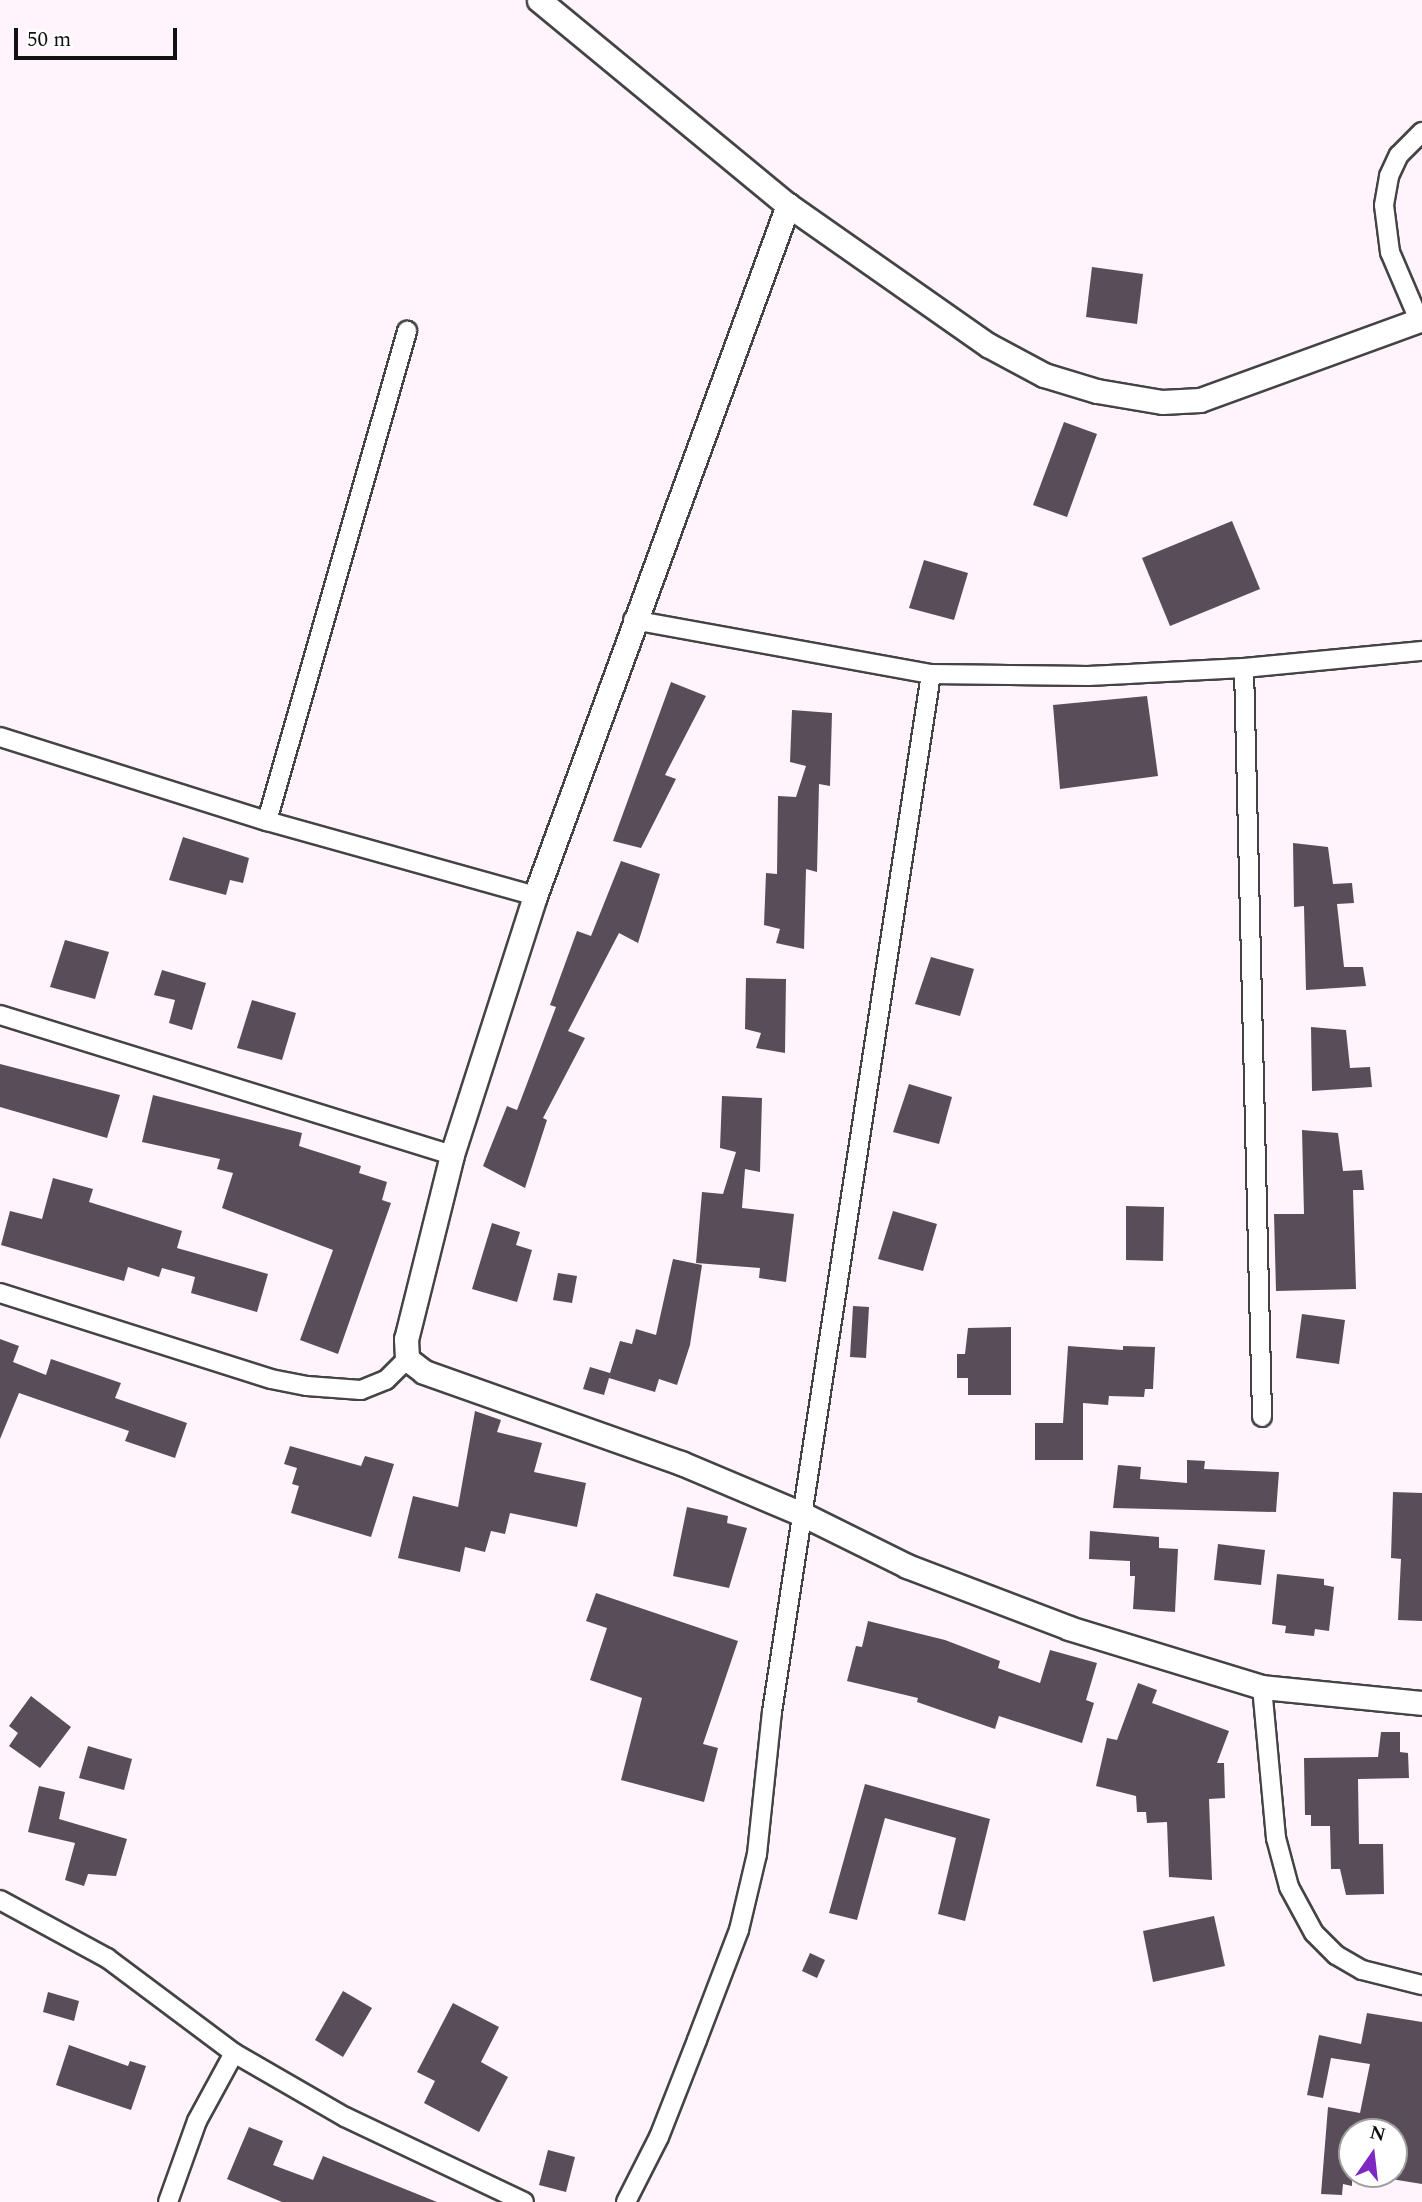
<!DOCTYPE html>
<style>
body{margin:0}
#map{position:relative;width:1422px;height:2202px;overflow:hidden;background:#fff4fb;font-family:Spectral,serif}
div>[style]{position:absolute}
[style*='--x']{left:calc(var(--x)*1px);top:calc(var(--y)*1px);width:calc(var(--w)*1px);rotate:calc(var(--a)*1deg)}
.building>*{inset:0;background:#594d59}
.roads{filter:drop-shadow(2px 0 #444) drop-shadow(-2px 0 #444) drop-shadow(0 2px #444) drop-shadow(0 -2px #444)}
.minor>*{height:18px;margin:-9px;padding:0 9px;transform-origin:9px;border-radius:9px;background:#fff}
.tertiary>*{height:23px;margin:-11.5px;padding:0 11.5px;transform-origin:11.5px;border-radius:11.5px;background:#fff}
span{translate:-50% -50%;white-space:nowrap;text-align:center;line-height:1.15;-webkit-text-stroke:7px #fff;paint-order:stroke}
.north{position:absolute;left:1338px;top:2118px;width:70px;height:70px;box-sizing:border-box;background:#fff;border:2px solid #a0a0a0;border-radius:50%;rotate:14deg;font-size:19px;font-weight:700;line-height:28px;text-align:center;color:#111}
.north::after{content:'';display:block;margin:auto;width:24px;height:32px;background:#7d28c1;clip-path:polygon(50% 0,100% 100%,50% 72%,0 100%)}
.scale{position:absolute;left:14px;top:28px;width:163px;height:32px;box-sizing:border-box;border:4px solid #111;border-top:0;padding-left:9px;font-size:21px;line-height:24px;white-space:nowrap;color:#111;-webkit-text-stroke:5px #fff;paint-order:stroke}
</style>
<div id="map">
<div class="building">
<i style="clip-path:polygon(1092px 267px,1143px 274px,1137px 324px,1086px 317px)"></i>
<i style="clip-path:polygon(1064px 422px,1097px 434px,1067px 517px,1033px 505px)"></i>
<i style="clip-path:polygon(1232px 521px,1260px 589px,1170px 626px,1142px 558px)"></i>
<i style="clip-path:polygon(924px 560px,968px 573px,954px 620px,909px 608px)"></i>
<i style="clip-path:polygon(671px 682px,706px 696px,665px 775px,676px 779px,641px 848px,613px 841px)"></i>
<i style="clip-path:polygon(1147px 696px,1158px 776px,1060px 789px,1053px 705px)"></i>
<i style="clip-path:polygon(792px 710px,832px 713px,830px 786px,819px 784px,817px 872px,806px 869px,804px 949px,776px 943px,780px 929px,764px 925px,766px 873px,777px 874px,778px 796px,796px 797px,806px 766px,790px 762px)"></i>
<i style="clip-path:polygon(183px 837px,249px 858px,243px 883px,230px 880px,226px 895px,169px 880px)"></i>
<i style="clip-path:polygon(1293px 843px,1328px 847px,1333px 884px,1352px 883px,1354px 903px,1337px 904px,1344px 967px,1363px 967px,1366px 986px,1306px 990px,1304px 906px,1294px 907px)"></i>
<i style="clip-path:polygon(621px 861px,660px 874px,638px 943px,619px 933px,568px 1031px,585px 1038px,543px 1118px,547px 1120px,525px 1188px,483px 1166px,507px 1106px,517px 1110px,556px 1007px,550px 1005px,577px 931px,591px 936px)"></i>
<i style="clip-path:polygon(65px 940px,109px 952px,95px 999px,50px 987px)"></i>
<i style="clip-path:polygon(931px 957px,974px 969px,960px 1016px,915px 1004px)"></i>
<i style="clip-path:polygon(162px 970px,206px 983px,192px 1030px,169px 1023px,175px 1000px,154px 995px)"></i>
<i style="clip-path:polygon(746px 978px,786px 979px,785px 1053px,756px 1048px,761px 1033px,745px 1029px)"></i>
<i style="clip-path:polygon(252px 1000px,296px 1013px,282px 1060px,237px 1048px)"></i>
<i style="clip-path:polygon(1311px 1027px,1346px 1030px,1350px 1068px,1370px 1067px,1372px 1087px,1312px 1091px)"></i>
<i style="clip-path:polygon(0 1064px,120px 1095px,107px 1138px,0 1107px)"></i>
<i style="clip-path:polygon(909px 1084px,952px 1097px,939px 1144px,893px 1132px)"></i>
<i style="clip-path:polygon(153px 1095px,302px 1133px,299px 1146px,361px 1166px,359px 1173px,387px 1182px,382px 1200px,391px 1203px,338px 1354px,300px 1340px,333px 1250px,222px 1208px,233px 1173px,217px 1169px,220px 1159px,142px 1142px)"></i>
<i style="clip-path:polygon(722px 1096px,762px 1098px,760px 1172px,745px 1169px,742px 1208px,794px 1214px,786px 1282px,759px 1278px,760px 1268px,696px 1263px,702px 1192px,723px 1194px,736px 1152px,720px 1148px)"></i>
<i style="clip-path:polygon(1302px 1130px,1338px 1133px,1343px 1171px,1362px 1170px,1364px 1190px,1353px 1190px,1356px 1289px,1276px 1291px,1274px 1214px,1304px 1214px)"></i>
<i style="clip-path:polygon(53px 1178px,93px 1189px,89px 1202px,182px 1231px,177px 1248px,268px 1274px,257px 1312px,191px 1293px,195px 1277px,162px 1268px,159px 1277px,128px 1267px,124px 1281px,1px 1245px,10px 1211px,42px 1219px)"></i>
<i style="clip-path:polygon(1126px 1206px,1164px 1207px,1163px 1261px,1126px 1260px)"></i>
<i style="clip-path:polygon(893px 1211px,937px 1224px,923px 1271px,878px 1259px)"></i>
<i style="clip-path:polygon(492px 1223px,520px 1232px,516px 1245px,532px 1250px,517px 1302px,472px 1289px)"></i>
<i style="clip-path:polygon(673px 1259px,702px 1265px,690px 1345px,677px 1385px,659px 1379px,655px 1392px,609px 1378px,604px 1395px,583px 1389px,590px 1367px,610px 1373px,620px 1341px,632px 1344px,636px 1329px,656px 1335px)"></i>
<i style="clip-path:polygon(558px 1273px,577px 1276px,572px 1303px,553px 1300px)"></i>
<i style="clip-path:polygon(853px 1306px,869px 1307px,866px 1358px,850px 1357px)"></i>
<i style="clip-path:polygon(1302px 1314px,1345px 1320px,1339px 1364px,1296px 1358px)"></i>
<i style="clip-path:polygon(1011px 1327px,1011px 1395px,968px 1395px,968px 1378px,957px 1378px,957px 1354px,965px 1354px,968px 1328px)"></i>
<i style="clip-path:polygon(0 1339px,19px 1346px,13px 1362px,46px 1375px,51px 1359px,121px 1383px,115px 1398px,187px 1423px,175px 1458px,125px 1441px,129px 1431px,19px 1393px,0 1439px)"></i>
<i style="clip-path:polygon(1068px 1346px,1123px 1350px,1123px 1346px,1155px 1347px,1153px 1389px,1145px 1389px,1144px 1397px,1109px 1396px,1108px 1405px,1083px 1403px,1083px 1460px,1035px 1460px,1035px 1423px,1063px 1423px)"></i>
<i style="clip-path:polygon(475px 1411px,501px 1420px,497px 1432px,542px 1443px,534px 1472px,586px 1483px,577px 1527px,510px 1513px,505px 1534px,491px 1531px,485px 1552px,465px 1547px,460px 1572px,398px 1558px,413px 1496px,458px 1507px)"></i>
<i style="clip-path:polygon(290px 1446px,361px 1466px,365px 1456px,394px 1464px,371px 1537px,291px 1513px,299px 1486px,292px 1484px,297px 1468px,284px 1464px)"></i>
<i style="clip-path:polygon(1187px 1460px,1205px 1461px,1204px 1469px,1279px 1472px,1276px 1512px,1113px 1508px,1118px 1465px,1141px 1467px,1140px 1479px,1187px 1483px)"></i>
<i style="clip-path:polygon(1393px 1492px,1422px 1493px,1422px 1621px,1398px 1620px,1401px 1559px,1391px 1558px)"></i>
<i style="clip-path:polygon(687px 1507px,728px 1516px,727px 1523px,747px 1528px,729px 1588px,673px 1576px)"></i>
<i style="clip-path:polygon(1090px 1531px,1159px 1537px,1159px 1548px,1178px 1549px,1175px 1612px,1133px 1609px,1135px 1576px,1130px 1576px,1130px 1561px,1089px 1559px)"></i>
<i style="clip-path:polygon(1218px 1544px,1265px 1550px,1261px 1585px,1214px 1580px)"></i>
<i style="clip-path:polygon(1277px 1574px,1324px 1579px,1324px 1585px,1334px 1587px,1329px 1631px,1315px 1629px,1314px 1636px,1285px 1633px,1286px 1626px,1272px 1624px)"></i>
<i style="clip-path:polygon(596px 1593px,738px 1641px,703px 1744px,718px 1748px,704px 1802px,621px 1780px,642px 1698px,590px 1680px,607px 1628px,586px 1621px)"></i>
<i style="clip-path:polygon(868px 1621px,945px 1640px,1000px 1661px,998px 1668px,1040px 1683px,1050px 1650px,1097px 1663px,1086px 1700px,1094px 1703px,1082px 1743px,999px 1716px,995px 1729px,917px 1702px,918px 1698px,847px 1681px,856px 1646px,862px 1647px)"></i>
<i style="clip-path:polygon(1138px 1683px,1157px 1690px,1152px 1703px,1229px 1731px,1217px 1763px,1224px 1763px,1225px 1798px,1209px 1799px,1212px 1880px,1169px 1877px,1167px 1822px,1147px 1823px,1146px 1812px,1137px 1812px,1136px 1796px,1096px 1786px,1107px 1738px,1117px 1740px)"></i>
<i style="clip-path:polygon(31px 1696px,71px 1727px,40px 1768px,9px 1746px,18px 1733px,9px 1726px)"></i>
<i style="clip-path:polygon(1381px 1732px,1400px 1732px,1400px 1752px,1408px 1753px,1409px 1778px,1358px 1779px,1359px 1844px,1383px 1844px,1384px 1894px,1346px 1895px,1340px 1869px,1331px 1869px,1330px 1826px,1311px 1826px,1311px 1815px,1305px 1815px,1304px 1758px,1378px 1757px)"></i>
<i style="clip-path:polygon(88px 1746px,132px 1759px,124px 1790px,79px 1778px)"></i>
<i style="clip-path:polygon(865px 1784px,990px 1819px,965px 1921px,938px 1914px,956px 1838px,885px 1818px,857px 1920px,829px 1913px)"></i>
<i style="clip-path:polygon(39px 1786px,65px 1792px,59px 1819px,127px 1839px,116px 1876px,88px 1874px,84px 1886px,65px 1880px,75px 1843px,28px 1832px)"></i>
<i style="clip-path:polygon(1214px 1916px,1225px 1966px,1153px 1982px,1143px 1931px)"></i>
<i style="clip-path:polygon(810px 1953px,825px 1960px,817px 1978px,802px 1971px)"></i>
<i style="clip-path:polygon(343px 1991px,372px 2008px,343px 2057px,315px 2040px)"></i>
<i style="clip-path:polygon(48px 1992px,79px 2001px,74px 2021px,43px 2012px)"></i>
<i style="clip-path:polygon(453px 2003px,499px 2027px,481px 2062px,508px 2077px,479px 2132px,424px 2103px,435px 2081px,417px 2072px)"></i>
<i style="clip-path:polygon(1367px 2013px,1422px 2022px,1422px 2184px,1391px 2179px,1398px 2132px,1352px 2132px,1352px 2186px,1343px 2184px,1342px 2195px,1321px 2194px,1328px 2107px,1360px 2113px,1370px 2064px,1331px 2058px,1323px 2098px,1307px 2095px,1319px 2035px,1361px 2044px)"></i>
<i style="clip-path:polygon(69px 2045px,128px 2066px,130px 2061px,146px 2066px,131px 2110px,56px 2085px)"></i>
<i style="clip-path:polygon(249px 2127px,283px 2141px,273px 2165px,313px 2180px,323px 2156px,437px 2202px,282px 2202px,227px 2179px)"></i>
<i style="clip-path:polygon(548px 2150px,575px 2157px,566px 2192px,539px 2185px)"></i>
</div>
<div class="roads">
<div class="minor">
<i style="--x:1419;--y:320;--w:74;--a:-113.1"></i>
<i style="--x:1390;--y:252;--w:47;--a:-97.3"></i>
<i style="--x:1384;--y:205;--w:29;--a:-80"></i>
<i style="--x:1389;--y:176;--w:23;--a:-65"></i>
<i style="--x:1399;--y:155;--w:33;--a:-45"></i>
<i style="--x:633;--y:620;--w:303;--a:10.3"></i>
<i style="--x:931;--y:674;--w:157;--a:0.7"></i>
<i style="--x:1088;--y:676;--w:156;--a:-2.9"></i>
<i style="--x:1244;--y:668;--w:179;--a:-5.5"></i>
<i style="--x:1244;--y:668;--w:749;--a:88.62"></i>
<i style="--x:0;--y:737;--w:280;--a:17.5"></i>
<i style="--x:267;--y:821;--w:278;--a:15.6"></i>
<i style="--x:267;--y:821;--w:510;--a:-74.05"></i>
<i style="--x:0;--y:1015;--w:473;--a:17.2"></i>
<i style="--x:0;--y:1293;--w:284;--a:17.6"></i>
<i style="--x:271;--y:1379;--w:37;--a:11"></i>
<i style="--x:307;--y:1386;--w:54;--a:4.2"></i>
<i style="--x:361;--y:1390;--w:27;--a:-22"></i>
<i style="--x:386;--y:1380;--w:30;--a:-45"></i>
<i style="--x:1262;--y:1687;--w:152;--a:84.7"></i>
<i style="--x:1276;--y:1838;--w:51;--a:75.1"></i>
<i style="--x:1289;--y:1887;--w:52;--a:61.5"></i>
<i style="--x:1314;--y:1933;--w:31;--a:45"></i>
<i style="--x:1336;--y:1955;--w:30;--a:30"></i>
<i style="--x:1362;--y:1970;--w:62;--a:14"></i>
<i style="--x:0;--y:1900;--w:122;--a:28.5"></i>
<i style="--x:107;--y:1958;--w:159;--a:36.8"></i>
<i style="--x:234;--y:2053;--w:128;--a:30"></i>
<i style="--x:345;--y:2117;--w:198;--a:25.4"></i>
<i style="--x:168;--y:2202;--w:86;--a:-70.3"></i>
<i style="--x:197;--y:2121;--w:77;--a:-61.4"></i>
<i style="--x:626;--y:2202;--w:73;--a:-63.1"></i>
<i style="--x:659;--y:2137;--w:104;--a:-68.6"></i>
<i style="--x:697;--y:2040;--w:118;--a:-69.1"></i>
<i style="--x:739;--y:1930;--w:78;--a:-76.7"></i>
<i style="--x:757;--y:1854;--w:143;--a:-84"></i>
<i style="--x:772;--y:1712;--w:1050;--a:-81.29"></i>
</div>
<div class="tertiary">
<i style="--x:539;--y:0;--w:323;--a:39.5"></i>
<i style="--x:788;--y:205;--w:244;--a:35"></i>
<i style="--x:988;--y:345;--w:64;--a:28.2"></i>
<i style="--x:1044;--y:375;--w:55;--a:16.8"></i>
<i style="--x:1097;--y:391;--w:66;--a:9.6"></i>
<i style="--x:1162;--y:402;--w:38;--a:-3"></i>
<i style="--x:1200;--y:400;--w:236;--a:-20"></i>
<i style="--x:788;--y:205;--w:736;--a:110.11"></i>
<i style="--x:535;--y:896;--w:272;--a:107.8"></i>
<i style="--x:452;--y:1155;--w:190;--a:104"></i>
<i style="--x:406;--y:1339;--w:20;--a:87"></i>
<i style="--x:407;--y:1359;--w:21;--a:37"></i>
<i style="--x:424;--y:1372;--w:273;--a:19.5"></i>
<i style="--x:681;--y:1463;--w:131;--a:22.9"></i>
<i style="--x:802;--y:1514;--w:117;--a:26.3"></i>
<i style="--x:907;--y:1566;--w:173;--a:20.9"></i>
<i style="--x:1069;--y:1628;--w:202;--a:17"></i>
<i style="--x:1262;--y:1687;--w:161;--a:5.7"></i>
</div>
</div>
<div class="north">N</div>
<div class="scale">50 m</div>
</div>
